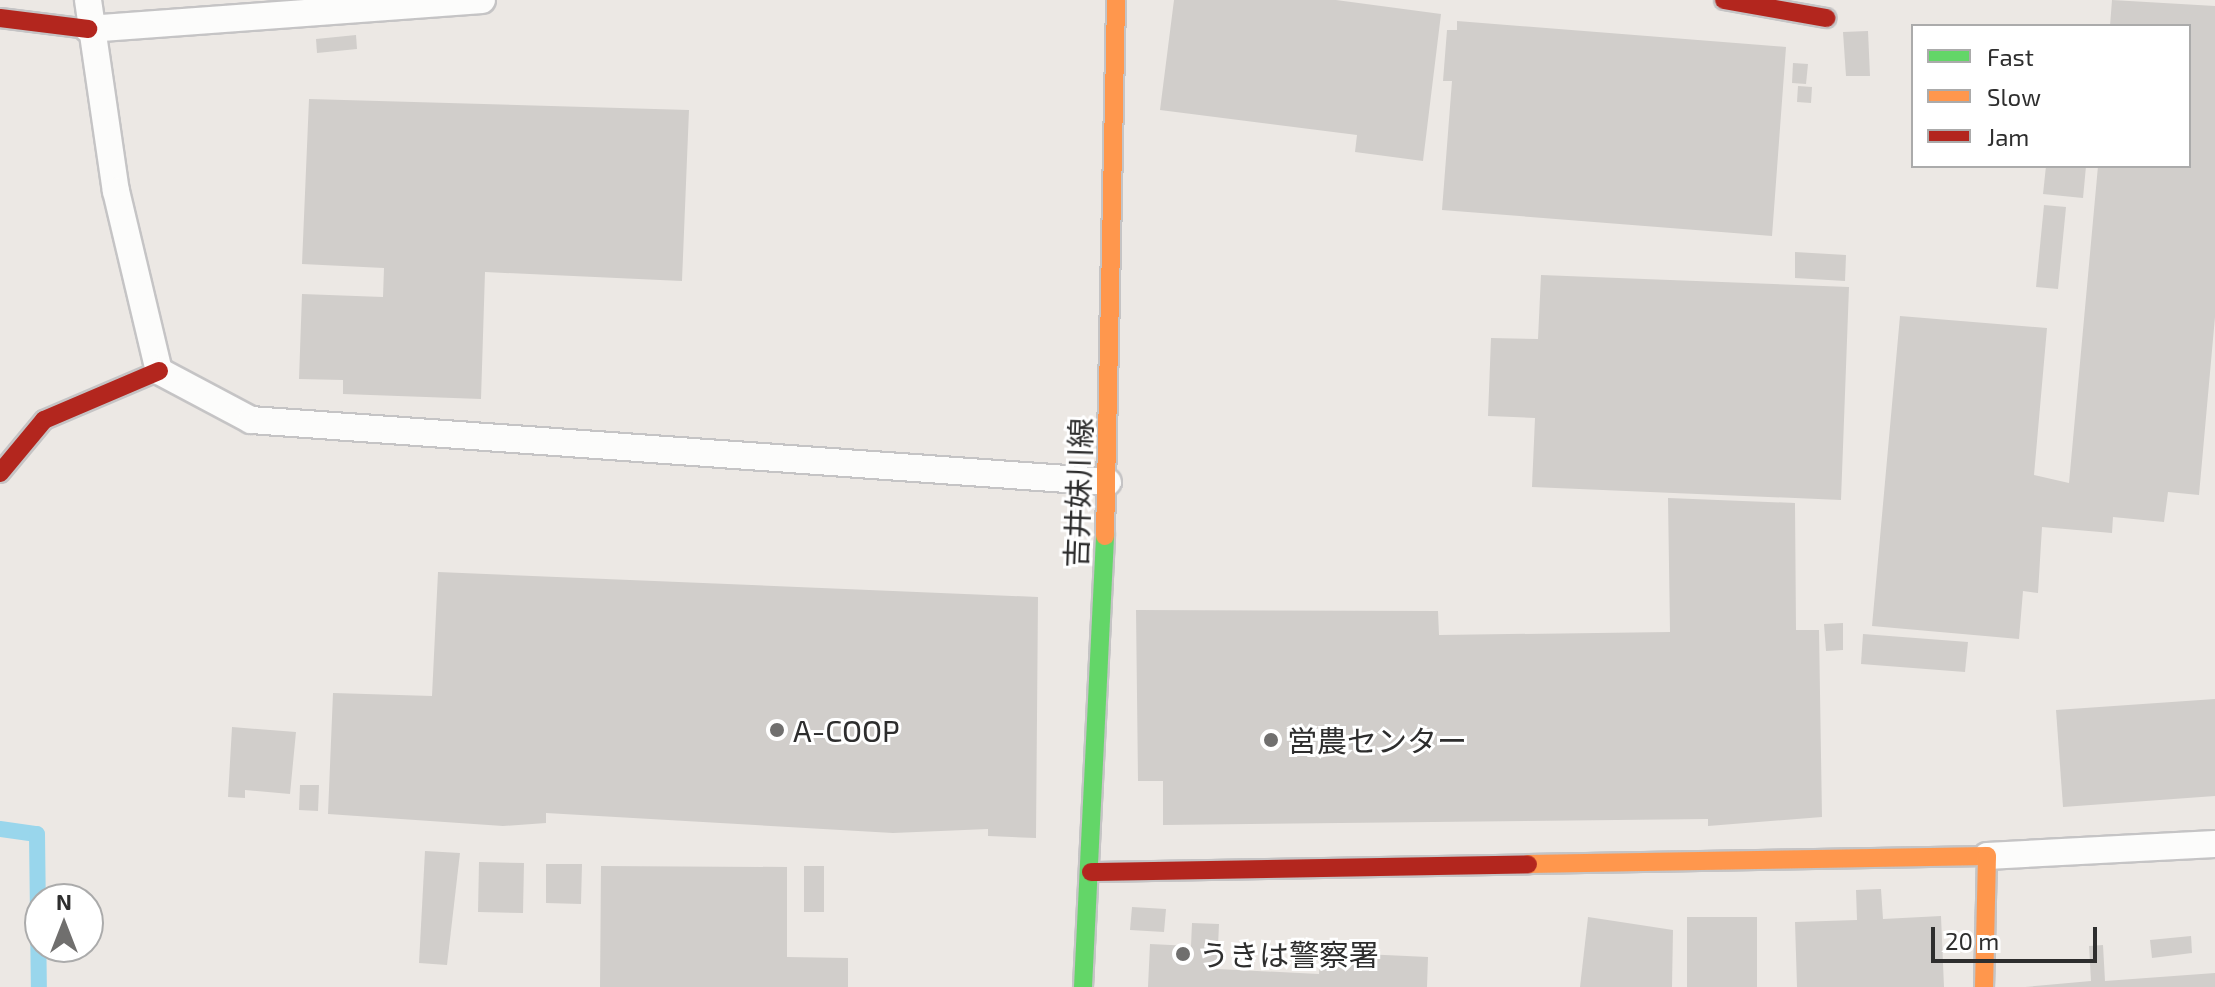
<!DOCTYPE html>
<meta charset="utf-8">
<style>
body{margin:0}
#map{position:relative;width:2215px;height:987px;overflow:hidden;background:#ece8e4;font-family:"Exo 2","Noto Sans JP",sans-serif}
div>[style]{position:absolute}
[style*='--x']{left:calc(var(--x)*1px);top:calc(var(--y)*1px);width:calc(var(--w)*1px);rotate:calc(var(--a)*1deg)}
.stream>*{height:16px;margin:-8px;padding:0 8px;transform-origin:8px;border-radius:8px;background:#99d6ec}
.building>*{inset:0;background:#d1cecb}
.roads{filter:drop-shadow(2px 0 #c5c4c5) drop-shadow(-2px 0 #c5c4c5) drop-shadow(0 2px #c5c4c5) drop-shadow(0 -2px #c5c4c5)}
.lane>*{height:26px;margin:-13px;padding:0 13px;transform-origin:13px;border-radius:13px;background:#fcfcfb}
.fast>*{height:18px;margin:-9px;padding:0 9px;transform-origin:9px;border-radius:9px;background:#63d668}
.slow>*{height:18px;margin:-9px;padding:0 9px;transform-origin:9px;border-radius:9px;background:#ff974d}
.jam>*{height:18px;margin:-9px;padding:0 9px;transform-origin:9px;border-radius:9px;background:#b3261e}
.dots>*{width:22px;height:22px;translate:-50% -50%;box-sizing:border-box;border:4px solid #fff;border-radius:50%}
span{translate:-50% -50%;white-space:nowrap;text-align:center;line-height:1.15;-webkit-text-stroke:6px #fff;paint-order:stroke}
.street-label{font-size:30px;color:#2e2e2e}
.poi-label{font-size:30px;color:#2e2e2e}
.left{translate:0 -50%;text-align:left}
.legend{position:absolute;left:1911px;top:24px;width:280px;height:144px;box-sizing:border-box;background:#fff;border:2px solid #ababab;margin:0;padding:10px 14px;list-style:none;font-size:24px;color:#2e2e2e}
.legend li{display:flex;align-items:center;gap:16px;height:40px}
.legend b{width:40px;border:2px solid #ababab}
.north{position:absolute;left:24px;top:883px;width:80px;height:80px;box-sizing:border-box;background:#fff;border:2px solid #ababab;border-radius:50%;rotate:0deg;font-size:22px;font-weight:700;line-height:32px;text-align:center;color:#2e2e2e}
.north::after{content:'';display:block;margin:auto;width:28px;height:36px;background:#706f6e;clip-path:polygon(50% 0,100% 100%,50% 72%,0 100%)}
.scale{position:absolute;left:1931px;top:927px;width:166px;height:36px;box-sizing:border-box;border:4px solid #2e2e2e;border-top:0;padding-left:10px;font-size:24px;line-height:28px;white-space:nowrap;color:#2e2e2e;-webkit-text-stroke:6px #fff;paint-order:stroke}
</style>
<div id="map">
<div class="stream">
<i style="--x:0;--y:829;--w:37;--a:8"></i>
<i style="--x:37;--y:834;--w:153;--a:89.3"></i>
</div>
<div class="building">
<i style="clip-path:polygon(1174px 0,1336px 0,1441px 14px,1423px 161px,1355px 152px,1357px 135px,1160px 110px)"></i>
<i style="clip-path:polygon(2112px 0,2215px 6px,2215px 317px,2199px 495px,2168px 492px,2164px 522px,2113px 517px,2112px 533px,2042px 527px,2038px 593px,2023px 591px,2019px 639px,1872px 626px,1900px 316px,2047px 328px,2034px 475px,2069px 483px,2098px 166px,2189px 166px,2189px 26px,2110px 26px)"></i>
<i style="clip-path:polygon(1457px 21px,1786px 47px,1772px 236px,1442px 210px,1452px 81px,1443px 81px,1447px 30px,1457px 30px)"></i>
<i style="clip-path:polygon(1868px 31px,1870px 76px,1846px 76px,1843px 32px)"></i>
<i style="clip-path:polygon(356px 35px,357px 49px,317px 53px,316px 39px)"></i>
<i style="clip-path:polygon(1793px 63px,1808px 64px,1806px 84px,1792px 83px)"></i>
<i style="clip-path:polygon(1798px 86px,1812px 87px,1811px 103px,1797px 102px)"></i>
<i style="clip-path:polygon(309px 99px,689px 110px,682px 281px,485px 272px,481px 399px,343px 394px,343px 380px,299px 379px,302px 294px,383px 297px,384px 268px,302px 264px)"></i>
<i style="clip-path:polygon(2046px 166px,2086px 166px,2083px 198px,2043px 194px)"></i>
<i style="clip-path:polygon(2044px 205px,2066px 207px,2058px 289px,2036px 287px)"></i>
<i style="clip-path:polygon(1795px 252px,1846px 255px,1845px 281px,1795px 278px)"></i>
<i style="clip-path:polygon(1541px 275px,1849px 287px,1841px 500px,1532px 487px,1535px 418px,1488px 416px,1491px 338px,1538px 339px)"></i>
<i style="clip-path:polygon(1668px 498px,1795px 503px,1796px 630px,1819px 630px,1822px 817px,1708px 826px,1708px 819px,1163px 825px,1163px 781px,1138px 781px,1136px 610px,1438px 611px,1439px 635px,1670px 632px)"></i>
<i style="clip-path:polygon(438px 572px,1038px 597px,1036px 838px,988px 836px,988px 829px,893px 833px,546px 813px,546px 823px,503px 826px,328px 814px,333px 693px,432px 696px)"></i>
<i style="clip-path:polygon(1843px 623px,1843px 650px,1826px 651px,1824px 624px)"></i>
<i style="clip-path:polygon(1863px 634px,1968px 642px,1965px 672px,1861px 664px)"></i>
<i style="clip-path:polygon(2215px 699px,2215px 796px,2063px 807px,2056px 710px)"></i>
<i style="clip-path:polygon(232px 727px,296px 732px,290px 794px,245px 790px,245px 798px,228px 797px)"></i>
<i style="clip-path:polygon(300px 785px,319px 785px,318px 811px,299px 810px)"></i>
<i style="clip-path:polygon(425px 851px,460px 853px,447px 965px,419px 963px)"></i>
<i style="clip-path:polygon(479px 862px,524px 863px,523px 913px,478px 912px)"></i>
<i style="clip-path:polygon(546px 864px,582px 864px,581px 904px,546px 903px)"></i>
<i style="clip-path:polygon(601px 866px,787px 867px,787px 957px,848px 958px,848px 987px,600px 987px)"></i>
<i style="clip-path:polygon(804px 866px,824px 866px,824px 912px,804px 912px)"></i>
<i style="clip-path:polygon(1881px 889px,1883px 919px,1941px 916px,1944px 987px,1797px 987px,1795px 922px,1857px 920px,1856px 890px)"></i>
<i style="clip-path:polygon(1132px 907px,1166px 909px,1164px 932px,1130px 930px)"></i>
<i style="clip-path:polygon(1588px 917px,1673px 930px,1672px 987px,1580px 987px)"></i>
<i style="clip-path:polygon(1687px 917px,1757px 917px,1757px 987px,1687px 987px)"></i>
<i style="clip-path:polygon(1192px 923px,1219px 924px,1217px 969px,1319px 974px,1320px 952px,1428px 957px,1427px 987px,1148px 987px,1150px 944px,1191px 946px)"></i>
<i style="clip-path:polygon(2191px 936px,2192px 953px,2152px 958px,2150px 940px)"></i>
<i style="clip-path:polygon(2103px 945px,2105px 981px,2215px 973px,2215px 987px,2025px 987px,2091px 981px,2089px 946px)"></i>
</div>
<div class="roads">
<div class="lane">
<i style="--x:88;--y:0;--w:193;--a:81.7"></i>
<i style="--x:116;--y:191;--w:185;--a:76.6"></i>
<i style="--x:159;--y:371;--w:104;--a:28"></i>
<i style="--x:251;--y:420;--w:859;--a:4.14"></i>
<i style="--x:88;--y:29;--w:395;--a:-4.2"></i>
<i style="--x:1987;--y:856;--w:228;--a:-3"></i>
</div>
<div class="fast">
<i style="--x:1083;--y:987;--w:452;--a:-87.2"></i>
</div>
<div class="slow">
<i style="--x:1105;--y:536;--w:536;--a:-88.82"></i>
<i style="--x:1528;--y:864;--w:459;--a:-1"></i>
<i style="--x:1987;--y:856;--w:131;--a:91.3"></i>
</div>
<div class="jam">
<i style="--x:1724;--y:0;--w:104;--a:10"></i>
<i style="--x:0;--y:18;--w:89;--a:7.1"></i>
<i style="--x:0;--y:473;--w:69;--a:-50.3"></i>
<i style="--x:44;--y:420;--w:125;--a:-23.1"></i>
<i style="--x:1091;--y:872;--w:437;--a:-1"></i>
</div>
</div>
<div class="dots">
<i style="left:777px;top:730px;background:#706f6e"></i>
<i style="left:1271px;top:740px;background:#706f6e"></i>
<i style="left:1183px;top:954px;background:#706f6e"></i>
</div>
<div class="street-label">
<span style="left:1078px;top:493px;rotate:-88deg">吉井妹川線</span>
</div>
<div class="poi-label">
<span class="left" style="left:793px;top:730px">A-COOP</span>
<span class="left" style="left:1287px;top:740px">営農センター</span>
<span class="left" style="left:1199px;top:954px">うきは警察署</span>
</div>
<ul class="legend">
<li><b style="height:10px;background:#63d668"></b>Fast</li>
<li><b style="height:10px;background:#ff974d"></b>Slow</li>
<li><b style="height:10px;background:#b3261e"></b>Jam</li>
</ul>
<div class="north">N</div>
<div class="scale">20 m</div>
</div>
